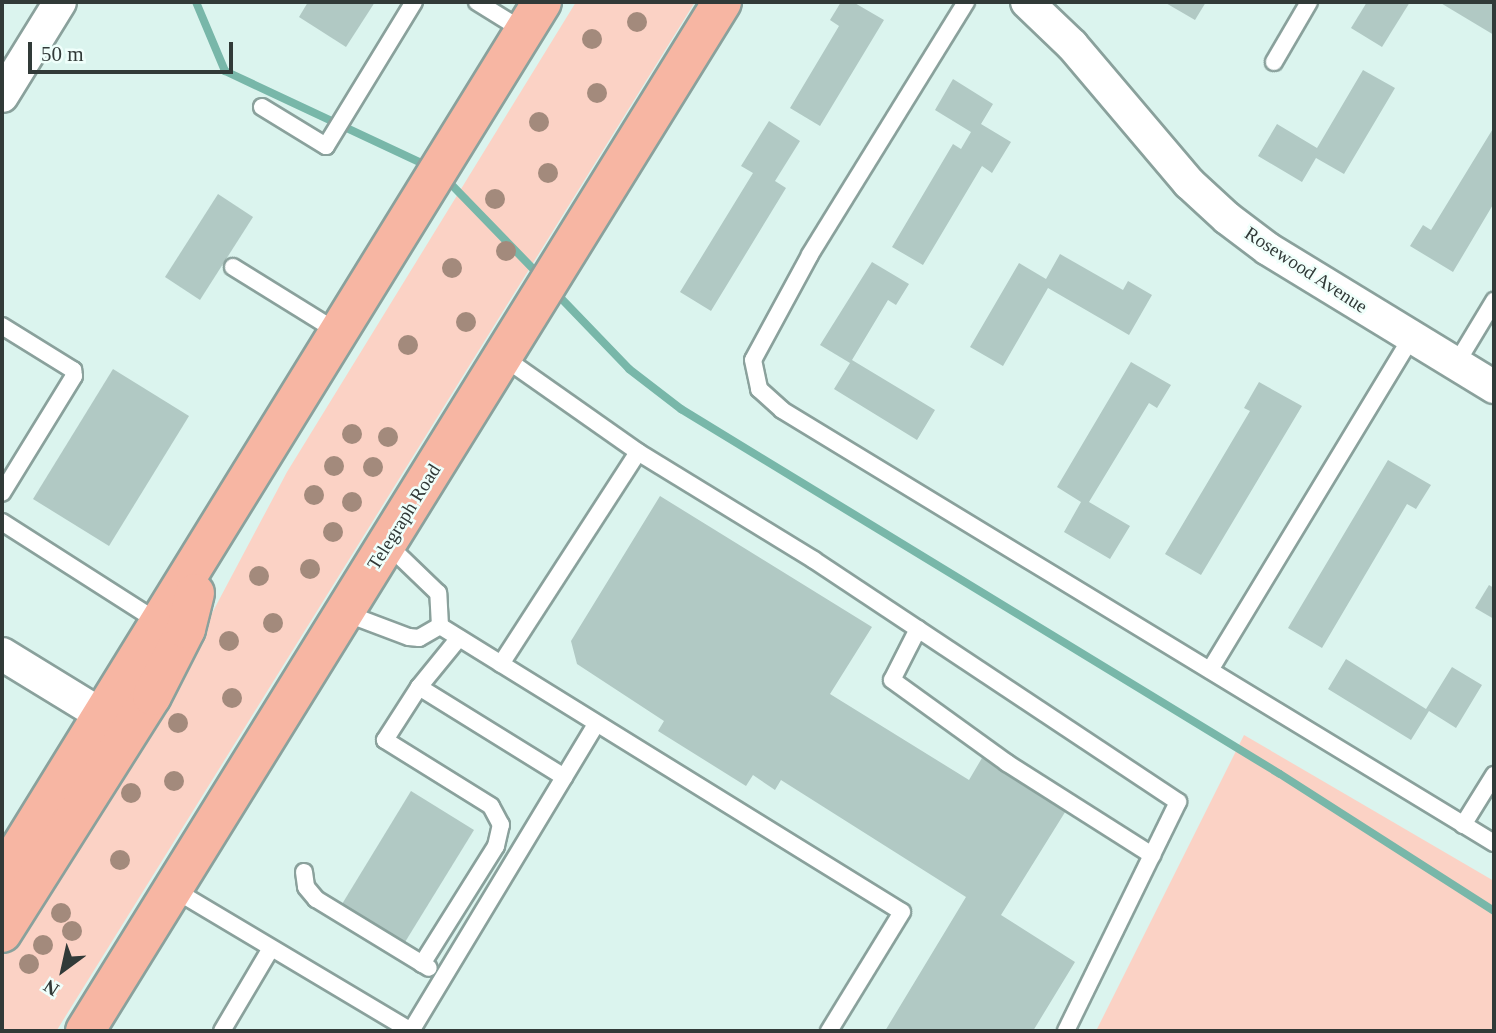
<!DOCTYPE html>
<style>
body{margin:0}
#map{position:relative;width:1496px;height:1033px;overflow:hidden;background:#dbf4ee;font-family:Georgia,serif}
div>[style]{position:absolute}
[style*='--x']{left:calc(var(--x)*1px);top:calc(var(--y)*1px);width:calc(var(--w)*1px);rotate:calc(var(--a)*1deg)}
.green>*{inset:0;background:#fbd2c5}
.stream>*{height:8px;margin:-4px;padding:0 4px;transform-origin:4px;border-radius:4px;background:#78b7a9}
.building>*{inset:0;background:#b1c9c4}
.roads{filter:drop-shadow(2px 0 #8aa19c) drop-shadow(-2px 0 #8aa19c) drop-shadow(0 2px #8aa19c) drop-shadow(0 -2px #8aa19c)}
.lane>*{height:16px;margin:-8px;padding:0 8px;transform-origin:8px;border-radius:8px;background:#fff}
.street>*{height:32px;margin:-16px;padding:0 16px;transform-origin:16px;border-radius:16px;background:#fff}
.primary>*{height:38px;margin:-19px;padding:0 19px;transform-origin:19px;border-radius:19px;background:#f7b6a3}
.trees>*{width:20px;height:20px;margin:-10px;border-radius:50%;background:#a38a7c}
span{translate:-50% -50%;white-space:nowrap;text-align:center;line-height:1.15;-webkit-text-stroke:5px #f0fffb;paint-order:stroke}
.street-label{font-size:19px;color:#313a38}
.frame{position:absolute;inset:0;border:4px solid #313a38;pointer-events:none}
.north{position:absolute;left:28px;top:935px;width:70px;height:70px;-webkit-text-stroke:5px #f0fffb;paint-order:stroke;rotate:213deg;font-size:19px;font-weight:700;line-height:28px;text-align:center;color:#313a38}
.north::after{content:'';display:block;margin:auto;width:24px;height:32px;background:#313a38;clip-path:polygon(50% 0,100% 100%,50% 72%,0 100%)}
.scale{position:absolute;left:28px;top:42px;width:205px;height:32px;box-sizing:border-box;border:4px solid #313a38;border-top:0;padding-left:9px;font-size:21px;line-height:24px;white-space:nowrap;color:#313a38;-webkit-text-stroke:5px #f0fffb;paint-order:stroke}
</style>
<div id="map">
<div class="green">
<i style="clip-path:polygon(576px 2px,695px 2px,57px 1030px,2px 1031px,2px 955px,186px 662px,287px 472px)"></i>
<i style="clip-path:polygon(1244px 735px,1494px 881px,1494px 1031px,1096px 1031px)"></i>
</div>
<div class="stream">
<i style="--x:196;--y:2;--w:75;--a:67.2"></i>
<i style="--x:225;--y:71;--w:226;--a:25.1"></i>
<i style="--x:446;--y:179;--w:134;--a:45.9"></i>
<i style="--x:555;--y:292;--w:107;--a:46.1"></i>
<i style="--x:629;--y:369;--w:66;--a:37.6"></i>
<i style="--x:681;--y:409;--w:701;--a:31.36"></i>
<i style="--x:1280;--y:774;--w:254;--a:32.6"></i>
</div>
<div class="building">
<i style="clip-path:polygon(308px 2px,375px 2px,346px 47px,299px 17px)"></i>
<i style="clip-path:polygon(841px 2px,853px 2px,884px 20px,820px 126px,790px 108px,839px 26px,830px 20px)"></i>
<i style="clip-path:polygon(1164px 2px,1206px 2px,1195px 20px)"></i>
<i style="clip-path:polygon(1367px 2px,1410px 2px,1382px 47px,1351px 28px)"></i>
<i style="clip-path:polygon(1439px 2px,1494px 2px,1494px 35px)"></i>
<i style="clip-path:polygon(1363px 70px,1395px 88px,1344px 174px,1316px 158px,1302px 182px,1258px 156px,1277px 124px,1317px 148px)"></i>
<i style="clip-path:polygon(953px 79px,993px 104px,981px 124px,1011px 142px,992px 173px,982px 166px,923px 265px,892px 247px,953px 144px,961px 149px,971px 132px,935px 110px)"></i>
<i style="clip-path:polygon(769px 121px,800px 141px,775px 181px,786px 188px,711px 311px,680px 292px,753px 173px,741px 166px)"></i>
<i style="clip-path:polygon(1494px 127px,1494px 203px,1453px 272px,1410px 246px,1423px 225px,1431px 230px)"></i>
<i style="clip-path:polygon(218px 194px,253px 217px,200px 300px,165px 277px)"></i>
<i style="clip-path:polygon(1060px 254px,1123px 290px,1128px 281px,1152px 295px,1129px 335px,1048px 288px,1003px 366px,970px 347px,1019px 263px,1046px 279px)"></i>
<i style="clip-path:polygon(872px 262px,909px 284px,896px 305px,888px 300px,852px 360px,935px 410px,917px 440px,834px 389px,850px 363px,820px 345px)"></i>
<i style="clip-path:polygon(1131px 362px,1171px 385px,1157px 408px,1149px 403px,1089px 502px,1130px 526px,1110px 559px,1064px 532px,1081px 502px,1057px 487px)"></i>
<i style="clip-path:polygon(113px 369px,189px 416px,109px 546px,33px 499px)"></i>
<i style="clip-path:polygon(1259px 382px,1302px 406px,1201px 575px,1165px 554px,1250px 411px,1244px 408px)"></i>
<i style="clip-path:polygon(1388px 460px,1431px 485px,1416px 509px,1407px 504px,1322px 648px,1288px 628px)"></i>
<i style="clip-path:polygon(660px 496px,872px 627px,830px 694px,969px 780px,982px 758px,1067px 809px,1001px 915px,1075px 962px,1033px 1031px,885px 1031px,966px 897px,781px 780px,775px 790px,753px 775px,746px 786px,658px 731px,664px 721px,577px 664px,571px 641px)"></i>
<i style="clip-path:polygon(1489px 585px,1494px 588px,1494px 619px,1475px 608px)"></i>
<i style="clip-path:polygon(1346px 659px,1426px 709px,1452px 667px,1482px 685px,1456px 728px,1429px 711px,1411px 740px,1328px 689px)"></i>
<i style="clip-path:polygon(411px 791px,474px 830px,402px 947px,339px 909px)"></i>
</div>
<div class="roads">
<div class="lane">
<i style="--x:477;--y:2;--w:55;--a:31.7"></i>
<i style="--x:966;--y:2;--w:297;--a:121.7"></i>
<i style="--x:810;--y:255;--w:119;--a:118.5"></i>
<i style="--x:753;--y:360;--w:30;--a:78"></i>
<i style="--x:759;--y:389;--w:31;--a:42"></i>
<i style="--x:782;--y:410;--w:833;--a:31.31"></i>
<i style="--x:1274;--y:62;--w:69;--a:-59.7"></i>
<i style="--x:262;--y:107;--w:75;--a:31.4"></i>
<i style="--x:326;--y:146;--w:169;--a:-58.6"></i>
<i style="--x:233;--y:267;--w:123;--a:31.8"></i>
<i style="--x:2;--y:326;--w:84;--a:31.8"></i>
<i style="--x:73;--y:370;--w:6;--a:81"></i>
<i style="--x:74;--y:376;--w:137;--a:121.6"></i>
<i style="--x:503;--y:357;--w:165;--a:35.1"></i>
<i style="--x:1456;--y:364;--w:74;--a:-58.9"></i>
<i style="--x:2;--y:522;--w:188;--a:32.6"></i>
<i style="--x:345;--y:613;--w:68;--a:20.6"></i>
<i style="--x:409;--y:637;--w:10;--a:6"></i>
<i style="--x:419;--y:638;--w:24;--a:-30"></i>
<i style="--x:440;--y:626;--w:33;--a:-93"></i>
<i style="--x:438;--y:593;--w:71;--a:-136.1"></i>
<i style="--x:440;--y:626;--w:543;--a:31.76"></i>
<i style="--x:902;--y:912;--w:140;--a:121.5"></i>
<i style="--x:918;--y:629;--w:57;--a:117"></i>
<i style="--x:892;--y:680;--w:142;--a:35.8"></i>
<i style="--x:1007;--y:763;--w:172;--a:32.4"></i>
<i style="--x:501;--y:664;--w:252;--a:-57.1"></i>
<i style="--x:638;--y:452;--w:206;--a:31.5"></i>
<i style="--x:814;--y:560;--w:437;--a:33.6"></i>
<i style="--x:1178;--y:802;--w:255;--a:116.1"></i>
<i style="--x:1210;--y:670;--w:389;--a:-58.8"></i>
<i style="--x:419;--y:687;--w:171;--a:31.8"></i>
<i style="--x:1463;--y:825;--w:59;--a:-58.2"></i>
<i style="--x:304;--y:872;--w:15;--a:82"></i>
<i style="--x:306;--y:887;--w:16;--a:50"></i>
<i style="--x:316;--y:899;--w:132;--a:31.4"></i>
<i style="--x:173;--y:889;--w:277;--a:30.8"></i>
<i style="--x:411;--y:1031;--w:358;--a:-58.9"></i>
<i style="--x:422;--y:964;--w:139;--a:-57.9"></i>
<i style="--x:496;--y:846;--w:22;--a:-77"></i>
<i style="--x:501;--y:825;--w:21;--a:-118"></i>
<i style="--x:491;--y:806;--w:125;--a:-148.1"></i>
<i style="--x:385;--y:740;--w:63;--a:-57.3"></i>
<i style="--x:419;--y:687;--w:63;--a:-50.8"></i>
<i style="--x:222;--y:1031;--w:96;--a:-59.4"></i>
</div>
<div class="street">
<i style="--x:1027;--y:2;--w:62;--a:43.7"></i>
<i style="--x:1072;--y:45;--w:181;--a:49.7"></i>
<i style="--x:1189;--y:183;--w:52;--a:42.6"></i>
<i style="--x:1227;--y:218;--w:51;--a:37.1"></i>
<i style="--x:1268;--y:249;--w:265;--a:31.4"></i>
<i style="--x:2;--y:96;--w:110;--a:-58.3"></i>
<i style="--x:2;--y:654;--w:119;--a:31.5"></i>
</div>
<div class="primary">
<i style="--x:2;--y:877;--w:1028;--a:-58.32"></i>
<i style="--x:2;--y:933;--w:280;--a:-57.7"></i>
<i style="--x:152;--y:696;--w:75;--a:-63.1"></i>
<i style="--x:186;--y:629;--w:37;--a:-76"></i>
<i style="--x:85;--y:1031;--w:1210;--a:-58.24"></i>
</div>
</div>
<div class="trees">
<i style="left:637px;top:22px"></i>
<i style="left:592px;top:39px"></i>
<i style="left:597px;top:93px"></i>
<i style="left:539px;top:122px"></i>
<i style="left:548px;top:173px"></i>
<i style="left:495px;top:199px"></i>
<i style="left:506px;top:251px"></i>
<i style="left:452px;top:268px"></i>
<i style="left:466px;top:322px"></i>
<i style="left:408px;top:345px"></i>
<i style="left:352px;top:434px"></i>
<i style="left:388px;top:437px"></i>
<i style="left:334px;top:466px"></i>
<i style="left:373px;top:467px"></i>
<i style="left:314px;top:495px"></i>
<i style="left:352px;top:502px"></i>
<i style="left:333px;top:532px"></i>
<i style="left:310px;top:569px"></i>
<i style="left:259px;top:576px"></i>
<i style="left:273px;top:623px"></i>
<i style="left:229px;top:641px"></i>
<i style="left:232px;top:698px"></i>
<i style="left:178px;top:723px"></i>
<i style="left:174px;top:781px"></i>
<i style="left:131px;top:793px"></i>
<i style="left:120px;top:860px"></i>
<i style="left:61px;top:913px"></i>
<i style="left:72px;top:931px"></i>
<i style="left:43px;top:945px"></i>
<i style="left:29px;top:964px"></i>
</div>
<div class="street-label">
<span style="left:1306px;top:270px;rotate:33deg">Rosewood Avenue</span>
<span style="left:404px;top:517px;rotate:-58deg">Telegraph Road</span>
</div>
<div class="frame"></div>
<div class="north">N</div>
<div class="scale">50 m</div>
</div>
